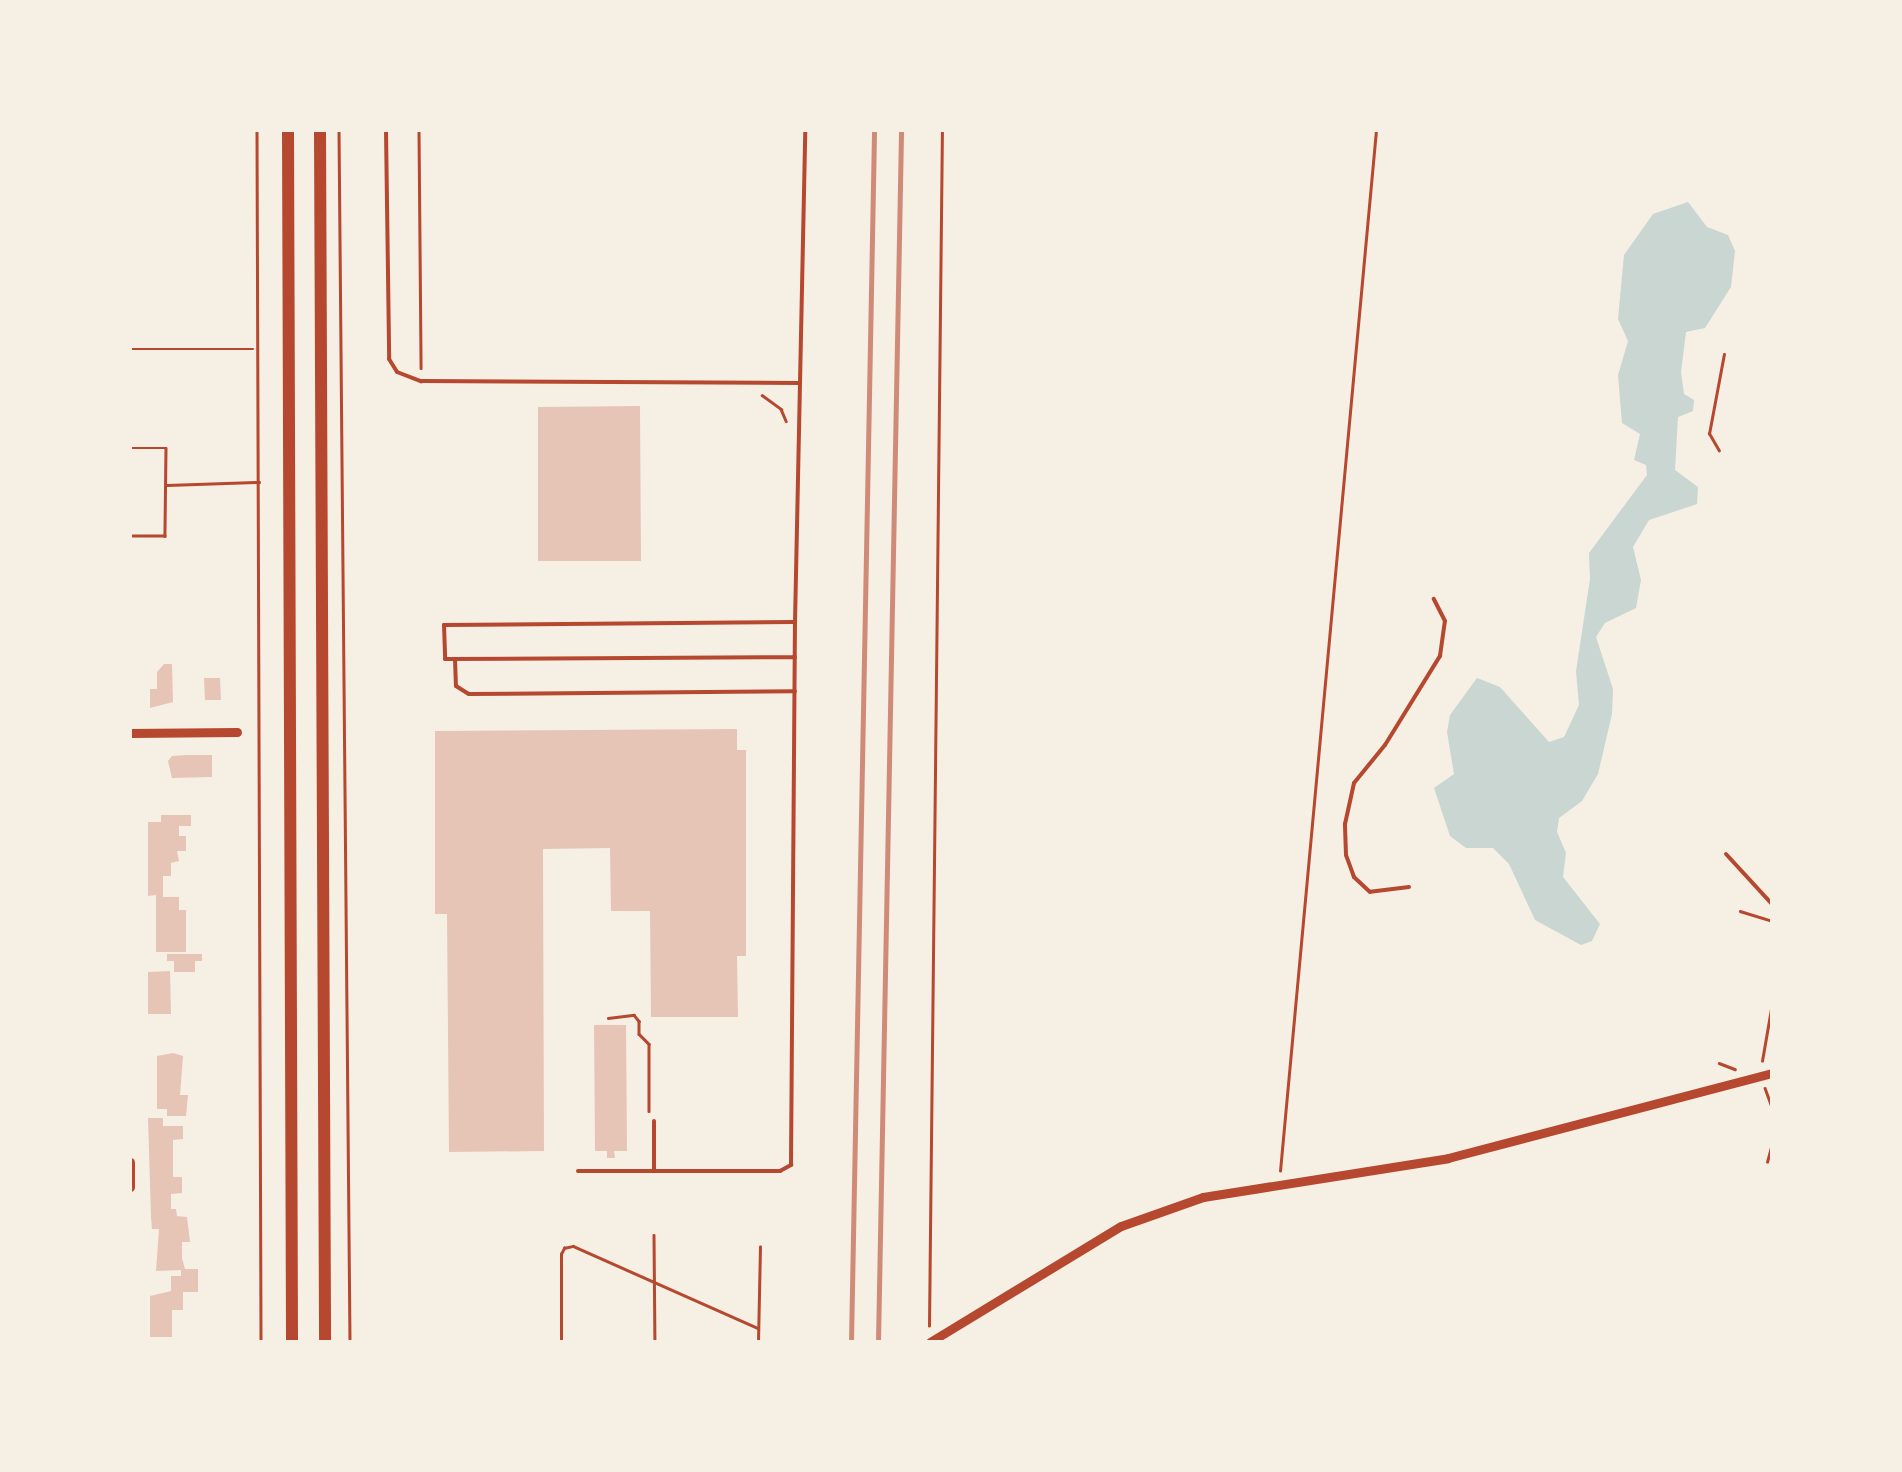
<!DOCTYPE html>
<style>
body{margin:0}
#map{position:relative;width:1902px;height:1472px;overflow:hidden;background:#f6efe4;font-family:"PT Sans",sans-serif}
div>[style]{position:absolute}
[style*='--x']{left:calc(var(--x)*1px);top:calc(var(--y)*1px);width:calc(var(--w)*1px);rotate:calc(var(--a)*1deg)}
.water>*{inset:0;background:#c9d6d2}
.building>*{inset:0;background:#e6c5b7}
.path>*{height:2.5px;margin:-1.25px;padding:0 1.25px;transform-origin:1.25px;border-radius:1.25px;background:#b5482f}
.service>*{height:4px;margin:-2px;padding:0 2px;transform-origin:2px;border-radius:2px;background:#b5482f}
.minor>*{height:9px;margin:-4.5px;padding:0 4.5px;transform-origin:4.5px;border-radius:4.5px;background:#b5482f}
.primary>*{height:12px;margin:-6px;padding:0 6px;transform-origin:6px;border-radius:6px;background:#b5482f}
.rail>*{height:5px;margin:-2.5px;padding:0 2.5px;transform-origin:2.5px;border-radius:2.5px;background:#cf8b77}
span{translate:-50% -50%;white-space:nowrap;text-align:center;line-height:1.15;-webkit-text-stroke:8px #f6efe4;paint-order:stroke}
.frame{position:absolute;inset:0;border:132px solid #f6efe4;pointer-events:none}
</style>
<div id="map">
<div class="water">
<i style="clip-path:polygon(1688px 202px,1707px 227px,1728px 235px,1735px 251px,1731px 287px,1705px 328px,1686px 332px,1681px 372px,1684px 394px,1694px 400px,1693px 411px,1678px 417px,1675px 470px,1698px 487px,1697px 504px,1649px 520px,1633px 547px,1641px 580px,1636px 608px,1605px 623px,1596px 637px,1613px 689px,1612px 714px,1598px 774px,1582px 801px,1559px 818px,1557px 832px,1566px 853px,1563px 877px,1600px 924px,1592px 941px,1581px 945px,1535px 920px,1509px 864px,1493px 848px,1466px 848px,1450px 836px,1434px 788px,1454px 774px,1447px 732px,1450px 715px,1477px 678px,1500px 687px,1549px 742px,1564px 737px,1579px 705px,1576px 671px,1590px 579px,1589px 553px,1647px 475px,1646px 465px,1634px 460px,1640px 434px,1622px 423px,1618px 375px,1628px 341px,1618px 319px,1624px 255px,1653px 214px)"></i>
</div>
<div class="building">
<i style="clip-path:polygon(640px 406px,641px 561px,538px 561px,538px 407px)"></i>
<i style="clip-path:polygon(164px 664px,172px 664px,173px 702px,150px 708px,150px 689px,157px 689px,157px 672px)"></i>
<i style="clip-path:polygon(204px 678px,220px 678px,221px 700px,205px 700px)"></i>
<i style="clip-path:polygon(737px 729px,737px 750px,746px 750px,746px 956px,737px 956px,738px 1017px,651px 1017px,650px 911px,611px 911px,610px 848px,543px 849px,544px 1151px,449px 1152px,447px 914px,435px 914px,435px 731px)"></i>
<i style="clip-path:polygon(186px 755px,212px 755px,212px 777px,172px 778px,168px 761px,172px 756px)"></i>
<i style="clip-path:polygon(161px 815px,191px 815px,191px 826px,179px 826px,179px 836px,186px 836px,186px 851px,177px 851px,179px 861px,171px 863px,171px 876px,163px 876px,163px 897px,179px 897px,179px 910px,186px 910px,186px 952px,156px 952px,156px 895px,148px 896px,148px 822px,161px 822px)"></i>
<i style="clip-path:polygon(167px 954px,202px 954px,202px 961px,195px 961px,195px 972px,174px 972px,174px 961px,167px 961px)"></i>
<i style="clip-path:polygon(170px 971px,171px 1014px,148px 1014px,148px 972px)"></i>
<i style="clip-path:polygon(594px 1025px,626px 1025px,627px 1151px,614px 1151px,615px 1158px,607px 1158px,607px 1151px,595px 1151px)"></i>
<i style="clip-path:polygon(173px 1053px,183px 1056px,180px 1095px,188px 1095px,186px 1116px,167px 1116px,167px 1109px,157px 1109px,157px 1056px)"></i>
<i style="clip-path:polygon(148px 1118px,163px 1118px,163px 1126px,183px 1126px,183px 1139px,173px 1140px,173px 1177px,182px 1177px,182px 1193px,171px 1194px,171px 1209px,176px 1209px,177px 1216px,187px 1217px,190px 1242px,182px 1242px,182px 1258px,185px 1269px,198px 1269px,198px 1292px,183px 1292px,183px 1310px,172px 1310px,172px 1337px,150px 1337px,150px 1296px,171px 1291px,171px 1276px,181px 1276px,181px 1270px,156px 1271px,159px 1229px,152px 1229px,151px 1217px)"></i>
</div>
<div class="path">
<i style="--x:257;--y:130;--w:1212;--a:89.81"></i>
<i style="--x:339;--y:130;--w:1212;--a:89.48"></i>
<i style="--x:419;--y:130;--w:238;--a:89.5"></i>
<i style="--x:130;--y:349;--w:123;--a:0"></i>
<i style="--x:762;--y:395;--w:24;--a:36"></i>
<i style="--x:781;--y:409;--w:13;--a:67"></i>
<i style="--x:130;--y:448;--w:36;--a:0"></i>
<i style="--x:166;--y:448;--w:88;--a:90.7"></i>
<i style="--x:165;--y:536;--w:35;--a:180"></i>
<i style="--x:1719;--y:451;--w:20;--a:-120"></i>
<i style="--x:1709;--y:434;--w:81;--a:-79.4"></i>
<i style="--x:167;--y:485;--w:92;--a:-1.9"></i>
<i style="--x:1740;--y:911;--w:34;--a:17"></i>
<i style="--x:608;--y:1018;--w:26;--a:-7"></i>
<i style="--x:634;--y:1015;--w:8;--a:50"></i>
<i style="--x:639;--y:1021;--w:13;--a:90"></i>
<i style="--x:639;--y:1034;--w:14;--a:45"></i>
<i style="--x:649;--y:1044;--w:67;--a:90"></i>
<i style="--x:1762;--y:1061;--w:59;--a:-80.2"></i>
<i style="--x:1719;--y:1063;--w:17;--a:21"></i>
<i style="--x:1765;--y:1088;--w:20;--a:70"></i>
<i style="--x:1767;--y:1162;--w:20;--a:-75"></i>
<i style="--x:1280;--y:1171;--w:1045;--a:-84.73"></i>
<i style="--x:654;--y:1235;--w:107;--a:89.5"></i>
<i style="--x:929;--y:1326;--w:1196;--a:-89.38"></i>
<i style="--x:561;--y:1342;--w:88;--a:-90"></i>
<i style="--x:561;--y:1254;--w:7;--a:-63"></i>
<i style="--x:564;--y:1248;--w:9;--a:-13"></i>
<i style="--x:573;--y:1246;--w:202;--a:23.9"></i>
<i style="--x:758;--y:1342;--w:95;--a:-88.8"></i>
</div>
<div class="service">
<i style="--x:386;--y:130;--w:229;--a:89.2"></i>
<i style="--x:389;--y:359;--w:15;--a:58"></i>
<i style="--x:397;--y:372;--w:26;--a:21"></i>
<i style="--x:421;--y:381;--w:379;--a:0.3"></i>
<i style="--x:795;--y:622;--w:351;--a:179.5"></i>
<i style="--x:444;--y:625;--w:34;--a:88"></i>
<i style="--x:445;--y:659;--w:350;--a:-0.3"></i>
<i style="--x:455;--y:659;--w:27;--a:88"></i>
<i style="--x:456;--y:686;--w:15;--a:32"></i>
<i style="--x:469;--y:694;--w:326;--a:-0.5"></i>
<i style="--x:1726;--y:854;--w:68;--a:47.4"></i>
<i style="--x:1409;--y:887;--w:39;--a:173"></i>
<i style="--x:1370;--y:892;--w:22;--a:-137"></i>
<i style="--x:1354;--y:877;--w:23;--a:-110"></i>
<i style="--x:1346;--y:855;--w:31;--a:-92"></i>
<i style="--x:1345;--y:824;--w:42;--a:-77.6"></i>
<i style="--x:1354;--y:783;--w:49;--a:-50.8"></i>
<i style="--x:1385;--y:745;--w:105;--a:-58.3"></i>
<i style="--x:1440;--y:656;--w:35;--a:-82"></i>
<i style="--x:1445;--y:621;--w:25;--a:-117"></i>
<i style="--x:654;--y:1121;--w:50;--a:90"></i>
<i style="--x:578;--y:1171;--w:202;--a:0"></i>
<i style="--x:780;--y:1171;--w:13;--a:-29"></i>
<i style="--x:791;--y:1165;--w:543;--a:-89.58"></i>
<i style="--x:795;--y:622;--w:492;--a:-88.8"></i>
</div>
<div class="minor">
<i style="--x:130;--y:733;--w:107;--a:-0.5"></i>
<i style="--x:130;--y:1162;--w:25;--a:90"></i>
<i style="--x:930;--y:1342;--w:223;--a:-31.3"></i>
<i style="--x:1121;--y:1226;--w:87;--a:-19.5"></i>
<i style="--x:1203;--y:1197;--w:248;--a:-9"></i>
<i style="--x:1448;--y:1158;--w:335;--a:-14.7"></i>
</div>
<div class="primary">
<i style="--x:288;--y:130;--w:1212;--a:89.81"></i>
<i style="--x:320;--y:130;--w:1212;--a:89.76"></i>
</div>
<div class="rail">
<i style="--x:851;--y:1342;--w:1212;--a:-88.91"></i>
<i style="--x:878;--y:1342;--w:1212;--a:-88.91"></i>
</div>
<div class="frame"></div>
</div>
